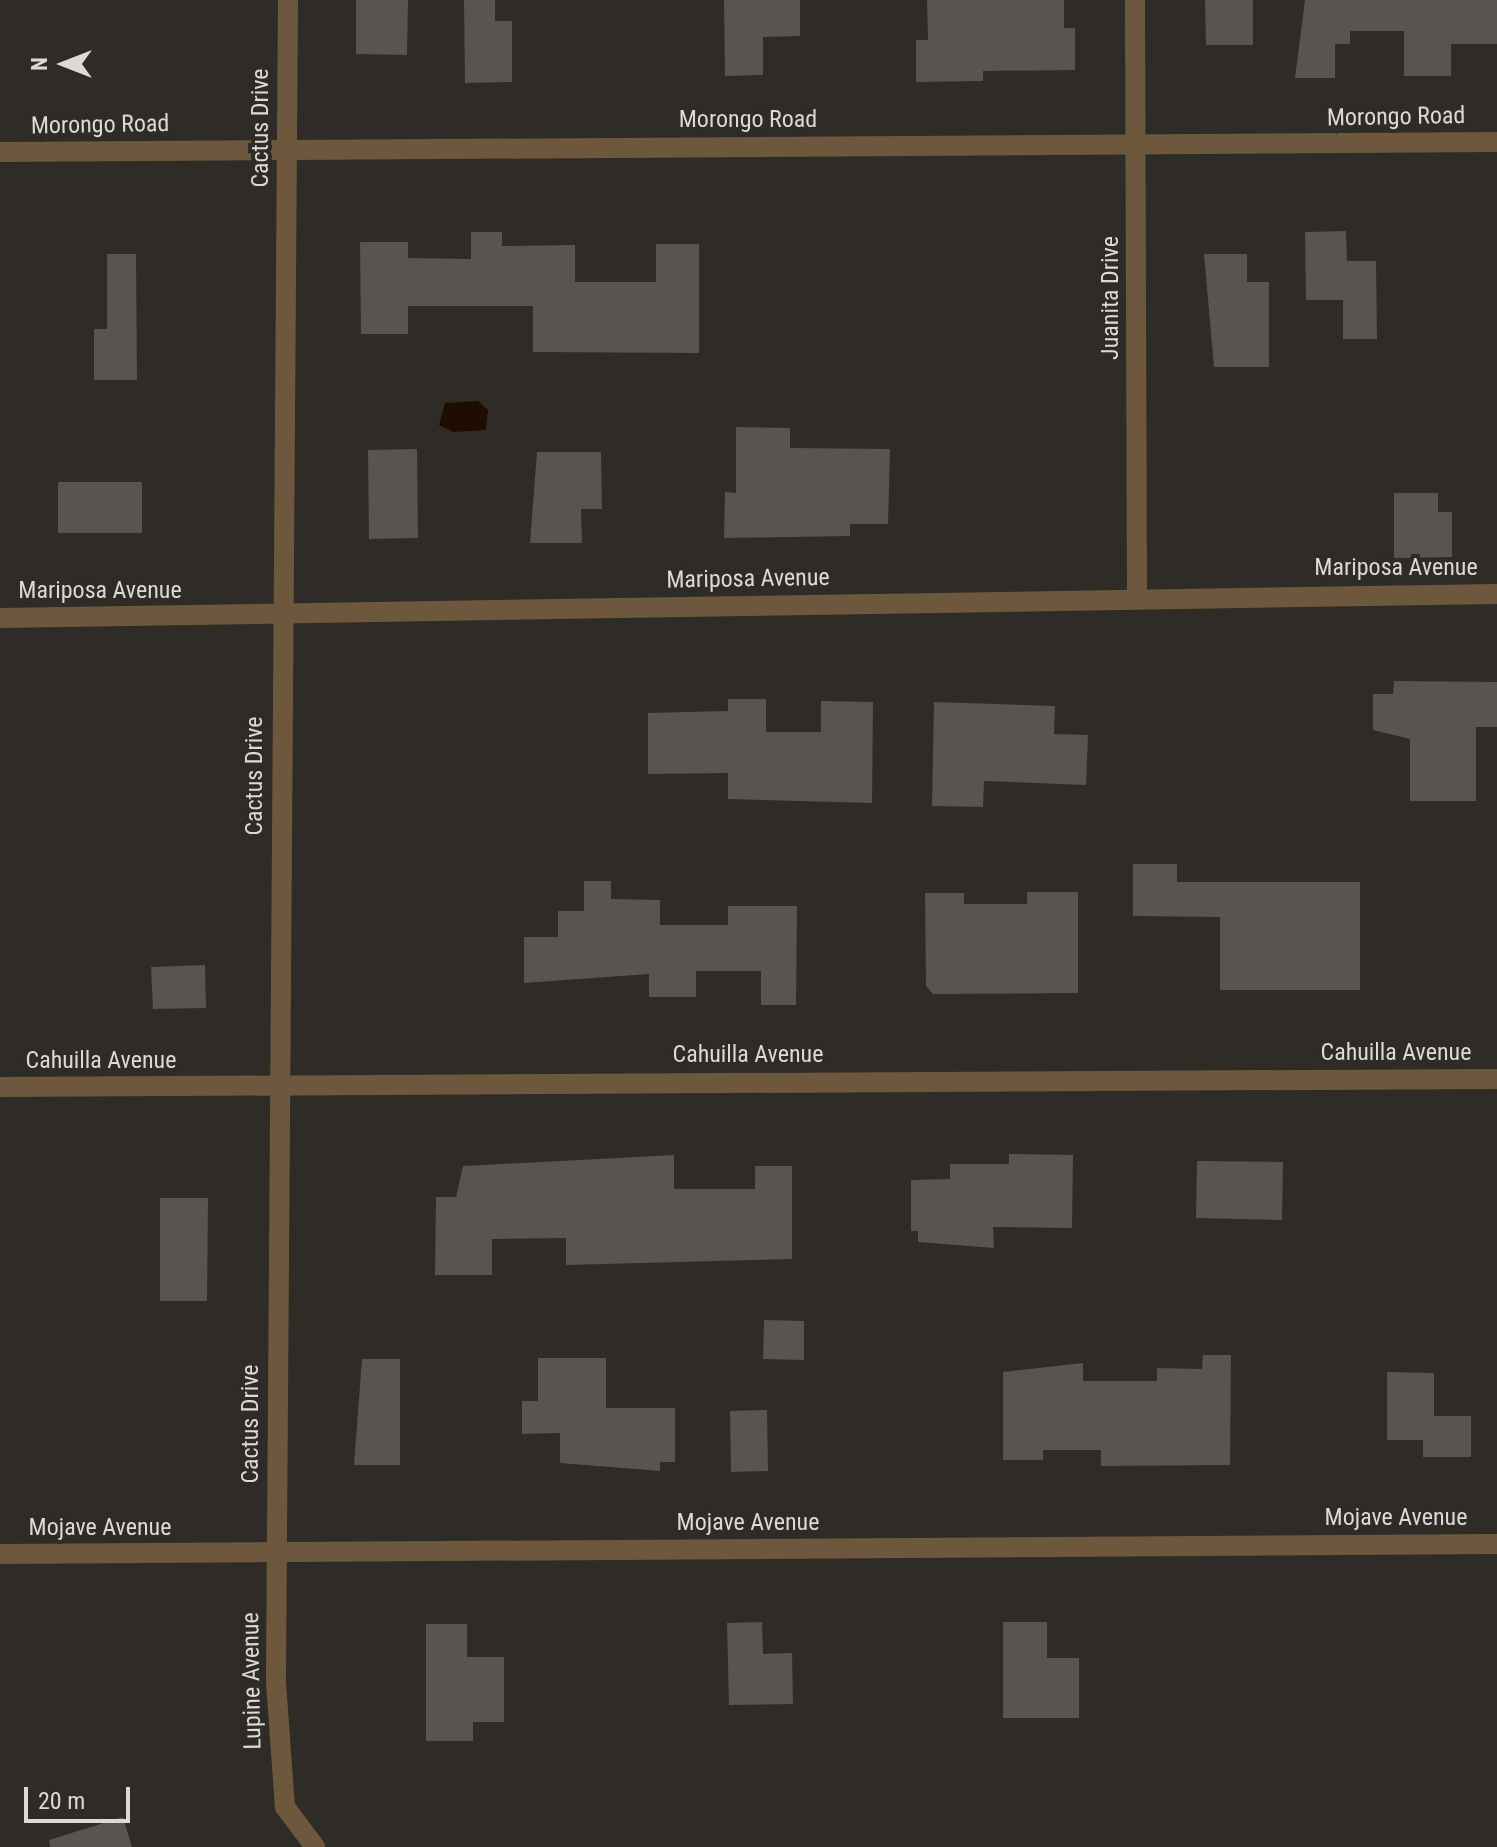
<!DOCTYPE html>
<style>
body{margin:0}
#map{position:relative;width:1497px;height:1847px;overflow:hidden;background:#2f2b27;font-family:"Roboto Condensed",sans-serif}
div>[style]{position:absolute}
[style*='--x']{left:calc(var(--x)*1px);top:calc(var(--y)*1px);width:calc(var(--w)*1px);rotate:calc(var(--a)*1deg)}
.water>*{inset:0;background:#1e0d00}
.building>*{inset:0;background:#58544f}
.street>*{height:20px;margin:-10px;padding:0 10px;transform-origin:10px;border-radius:10px;background:#6e583d}
span{translate:-50% -50%;white-space:nowrap;text-align:center;line-height:1.15;-webkit-text-stroke:8px #2f2b27;paint-order:stroke}
.street-label{font-size:24px;color:#dcd9d6}
.north{position:absolute;left:24px;top:24px;width:80px;height:80px;-webkit-text-stroke:6px #2f2b27;paint-order:stroke;rotate:270deg;font-size:22px;font-weight:700;line-height:32px;text-align:center;color:#dcd9d6}
.north::after{content:'';display:block;margin:auto;width:28px;height:36px;background:#dcd9d6;clip-path:polygon(50% 0,100% 100%,50% 72%,0 100%)}
.scale{position:absolute;left:24px;top:1787px;width:106px;height:36px;box-sizing:border-box;border:4px solid #dcd9d6;border-top:0;padding-left:10px;font-size:24px;line-height:28px;white-space:nowrap;color:#dcd9d6;-webkit-text-stroke:6px #2f2b27;paint-order:stroke}
</style>
<div id="map">
<div class="water">
<i style="clip-path:polygon(478px 401px,488px 410px,486px 430px,453px 432px,439px 425px,445px 403px)"></i>
</div>
<div class="building">
<i style="clip-path:polygon(356px 0,408px 0,407px 55px,356px 54px)"></i>
<i style="clip-path:polygon(464px 0,495px 0,495px 21px,512px 21px,512px 82px,465px 83px)"></i>
<i style="clip-path:polygon(724px 0,800px 0,800px 36px,763px 37px,763px 75px,725px 76px)"></i>
<i style="clip-path:polygon(927px 0,1064px 0,1064px 28px,1075px 28px,1075px 70px,983px 71px,983px 81px,916px 82px,916px 40px,928px 40px)"></i>
<i style="clip-path:polygon(1205px 0,1253px 0,1253px 45px,1206px 45px)"></i>
<i style="clip-path:polygon(1305px 0,1497px 0,1497px 44px,1451px 44px,1451px 76px,1404px 76px,1404px 31px,1350px 31px,1350px 44px,1335px 44px,1335px 78px,1295px 78px)"></i>
<i style="clip-path:polygon(1346px 231px,1347px 261px,1376px 261px,1377px 339px,1343px 339px,1343px 300px,1306px 300px,1305px 232px)"></i>
<i style="clip-path:polygon(471px 232px,502px 232px,502px 246px,575px 245px,575px 282px,656px 282px,656px 244px,699px 244px,699px 353px,533px 352px,533px 306px,408px 306px,408px 334px,361px 334px,360px 242px,408px 242px,408px 258px,471px 259px)"></i>
<i style="clip-path:polygon(107px 254px,136px 254px,137px 380px,94px 380px,94px 329px,107px 329px)"></i>
<i style="clip-path:polygon(1204px 254px,1247px 254px,1247px 282px,1269px 282px,1269px 367px,1214px 367px)"></i>
<i style="clip-path:polygon(736px 427px,790px 428px,790px 448px,890px 449px,888px 524px,850px 524px,850px 536px,724px 538px,725px 492px,736px 493px)"></i>
<i style="clip-path:polygon(417px 449px,418px 538px,369px 539px,368px 450px)"></i>
<i style="clip-path:polygon(537px 452px,601px 452px,602px 509px,581px 509px,582px 543px,530px 543px)"></i>
<i style="clip-path:polygon(58px 482px,142px 482px,142px 533px,58px 533px)"></i>
<i style="clip-path:polygon(1394px 493px,1438px 493px,1438px 512px,1452px 512px,1452px 557px,1394px 558px)"></i>
<i style="clip-path:polygon(1394px 681px,1497px 682px,1497px 727px,1476px 727px,1476px 801px,1410px 801px,1410px 739px,1373px 730px,1373px 694px,1393px 694px)"></i>
<i style="clip-path:polygon(728px 699px,766px 699px,766px 732px,821px 732px,821px 701px,873px 702px,872px 803px,728px 799px,728px 773px,648px 774px,648px 713px,728px 711px)"></i>
<i style="clip-path:polygon(934px 702px,1055px 706px,1054px 734px,1088px 735px,1086px 785px,984px 781px,983px 807px,932px 806px)"></i>
<i style="clip-path:polygon(1133px 864px,1177px 864px,1177px 882px,1360px 882px,1360px 990px,1220px 990px,1220px 917px,1133px 916px)"></i>
<i style="clip-path:polygon(584px 881px,611px 881px,611px 899px,660px 900px,660px 925px,728px 925px,728px 906px,797px 906px,796px 1005px,761px 1005px,761px 971px,696px 971px,696px 997px,649px 997px,649px 974px,524px 983px,524px 937px,558px 937px,558px 911px,584px 911px)"></i>
<i style="clip-path:polygon(1027px 892px,1078px 892px,1078px 993px,933px 994px,926px 986px,925px 893px,964px 893px,964px 904px,1027px 904px)"></i>
<i style="clip-path:polygon(205px 965px,206px 1008px,153px 1009px,151px 967px)"></i>
<i style="clip-path:polygon(1009px 1154px,1073px 1155px,1072px 1228px,993px 1227px,994px 1248px,918px 1242px,918px 1231px,911px 1231px,911px 1180px,950px 1179px,950px 1164px,1009px 1164px)"></i>
<i style="clip-path:polygon(674px 1155px,674px 1189px,755px 1189px,755px 1166px,792px 1166px,792px 1259px,566px 1265px,566px 1238px,492px 1239px,492px 1275px,435px 1275px,436px 1197px,456px 1197px,463px 1166px)"></i>
<i style="clip-path:polygon(1197px 1161px,1283px 1162px,1282px 1220px,1196px 1218px)"></i>
<i style="clip-path:polygon(160px 1198px,208px 1198px,207px 1301px,160px 1301px)"></i>
<i style="clip-path:polygon(764px 1320px,804px 1321px,804px 1360px,763px 1359px)"></i>
<i style="clip-path:polygon(1203px 1355px,1231px 1355px,1230px 1465px,1101px 1466px,1101px 1450px,1043px 1450px,1043px 1460px,1003px 1460px,1003px 1372px,1083px 1363px,1083px 1381px,1157px 1381px,1157px 1368px,1202px 1369px)"></i>
<i style="clip-path:polygon(538px 1358px,606px 1358px,606px 1408px,675px 1408px,675px 1462px,660px 1462px,660px 1471px,560px 1463px,560px 1433px,522px 1434px,522px 1401px,538px 1401px)"></i>
<i style="clip-path:polygon(362px 1359px,400px 1359px,400px 1465px,354px 1465px)"></i>
<i style="clip-path:polygon(1387px 1372px,1434px 1373px,1434px 1416px,1471px 1416px,1471px 1457px,1423px 1457px,1423px 1440px,1387px 1440px)"></i>
<i style="clip-path:polygon(767px 1410px,768px 1471px,731px 1472px,730px 1411px)"></i>
<i style="clip-path:polygon(762px 1622px,763px 1654px,792px 1653px,793px 1704px,729px 1705px,727px 1623px)"></i>
<i style="clip-path:polygon(1003px 1622px,1047px 1622px,1047px 1658px,1079px 1658px,1079px 1718px,1003px 1718px)"></i>
<i style="clip-path:polygon(426px 1624px,467px 1624px,467px 1657px,504px 1657px,504px 1722px,473px 1722px,473px 1741px,426px 1741px)"></i>
<i style="clip-path:polygon(123px 1817px,132px 1847px,50px 1847px,49px 1840px)"></i>
</div>
<div class="street">
<i style="--x:288;--y:0;--w:1682;--a:90.41"></i>
<i style="--x:276;--y:1682;--w:125;--a:85.9"></i>
<i style="--x:285;--y:1807;--w:50;--a:53.1"></i>
<i style="--x:1135;--y:0;--w:596;--a:89.81"></i>
<i style="--x:0;--y:152;--w:1497;--a:-0.38"></i>
<i style="--x:0;--y:618;--w:1497;--a:-0.92"></i>
<i style="--x:0;--y:1087;--w:1497;--a:-0.31"></i>
<i style="--x:0;--y:1554;--w:1497;--a:-0.38"></i>
</div>
<div class="street-label">
<span style="left:1396px;top:117px;rotate:-1deg">Morongo Road</span>
<span style="left:748px;top:120px">Morongo Road</span>
<span style="left:100px;top:125px;rotate:-1deg">Morongo Road</span>
<span style="left:261px;top:128px;rotate:-90deg">Cactus Drive</span>
<span style="left:1111px;top:298px;rotate:-90deg">Juanita Drive</span>
<span style="left:1396px;top:568px">Mariposa Avenue</span>
<span style="left:748px;top:579px;rotate:-1deg">Mariposa Avenue</span>
<span style="left:100px;top:591px">Mariposa Avenue</span>
<span style="left:255px;top:776px;rotate:-90deg">Cactus Drive</span>
<span style="left:1396px;top:1053px">Cahuilla Avenue</span>
<span style="left:748px;top:1055px">Cahuilla Avenue</span>
<span style="left:101px;top:1061px">Cahuilla Avenue</span>
<span style="left:251px;top:1424px;rotate:-90deg">Cactus Drive</span>
<span style="left:1396px;top:1518px">Mojave Avenue</span>
<span style="left:748px;top:1523px">Mojave Avenue</span>
<span style="left:100px;top:1528px">Mojave Avenue</span>
<span style="left:252px;top:1681px;rotate:-91deg">Lupine Avenue</span>
</div>
<div class="north">N</div>
<div class="scale">20 m</div>
</div>
